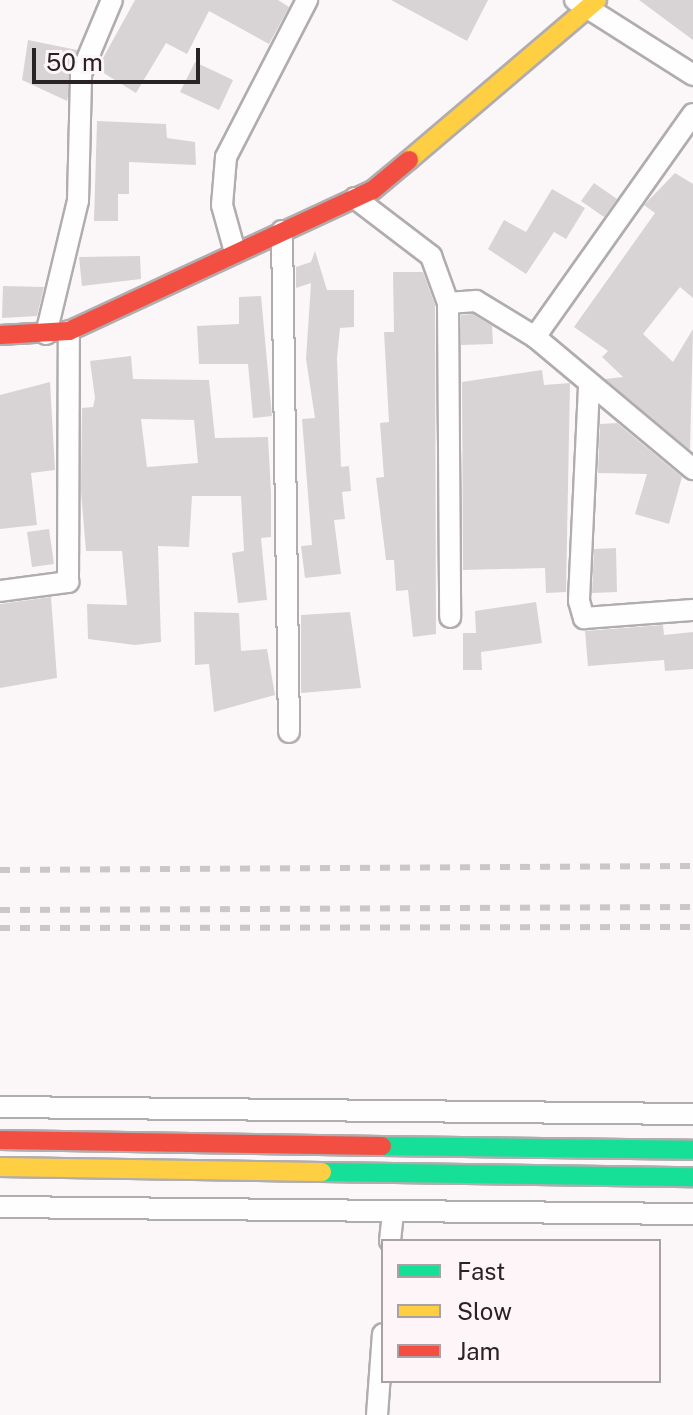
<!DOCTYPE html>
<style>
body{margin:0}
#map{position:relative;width:693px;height:1415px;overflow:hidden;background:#fbf7f8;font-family:"Public Sans",sans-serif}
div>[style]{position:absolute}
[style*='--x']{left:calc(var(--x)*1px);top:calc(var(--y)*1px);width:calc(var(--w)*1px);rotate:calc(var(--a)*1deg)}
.building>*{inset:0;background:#d8d4d6}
.roads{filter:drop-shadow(2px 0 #b1acad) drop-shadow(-2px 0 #b1acad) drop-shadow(0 2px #b1acad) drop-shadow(0 -2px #b1acad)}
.street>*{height:20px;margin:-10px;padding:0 10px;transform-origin:10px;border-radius:10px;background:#fefefe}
.fast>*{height:18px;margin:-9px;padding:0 9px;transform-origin:9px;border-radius:9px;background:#16e098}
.slow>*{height:18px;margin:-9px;padding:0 9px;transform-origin:9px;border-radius:9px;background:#ffcf43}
.jam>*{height:18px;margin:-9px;padding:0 9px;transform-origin:9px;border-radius:9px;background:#f24e42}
.rail>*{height:6px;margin-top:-3px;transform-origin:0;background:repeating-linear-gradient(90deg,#c9c7c8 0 10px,transparent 0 20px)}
span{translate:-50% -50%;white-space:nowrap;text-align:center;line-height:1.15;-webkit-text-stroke:8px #fdf5f7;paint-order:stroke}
.legend{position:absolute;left:381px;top:1239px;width:280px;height:144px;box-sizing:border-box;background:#fdf5f7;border:2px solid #a9a1a3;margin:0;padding:10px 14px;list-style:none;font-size:24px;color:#2a2325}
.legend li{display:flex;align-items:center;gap:16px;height:40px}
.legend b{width:40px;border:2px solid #a9a1a3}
.scale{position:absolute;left:32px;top:48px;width:168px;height:36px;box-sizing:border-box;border:4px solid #2a2325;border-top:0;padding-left:10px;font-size:24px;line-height:28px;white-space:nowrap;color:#2a2325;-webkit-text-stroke:6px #fdf5f7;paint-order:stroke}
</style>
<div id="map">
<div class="building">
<i style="clip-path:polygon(135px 0,278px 0,289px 7px,269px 44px,209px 11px,187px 54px,166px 43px,136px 93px,97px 69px)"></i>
<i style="clip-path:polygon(391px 0,488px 0,467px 41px)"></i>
<i style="clip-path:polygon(639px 0,693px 0,693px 40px)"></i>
<i style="clip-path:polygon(28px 40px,77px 50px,67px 101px,22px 80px)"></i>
<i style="clip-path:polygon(195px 62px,233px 80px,219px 110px,180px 92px)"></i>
<i style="clip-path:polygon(97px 121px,166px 124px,167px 138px,195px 142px,196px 165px,129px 162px,129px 194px,118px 194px,118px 221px,94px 221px)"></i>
<i style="clip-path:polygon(675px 173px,693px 184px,693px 298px,680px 287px,643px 334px,673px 362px,693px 329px,690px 450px,605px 379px,623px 377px,602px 357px,608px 351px,574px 327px,655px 213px,644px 205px)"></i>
<i style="clip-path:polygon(594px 183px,617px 199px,604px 217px,581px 201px)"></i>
<i style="clip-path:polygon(552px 189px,585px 208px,566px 239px,554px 232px,526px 274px,488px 249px,504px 220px,526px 232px)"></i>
<i style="clip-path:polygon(315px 251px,327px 290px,354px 290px,354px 327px,340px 328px,337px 358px,341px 467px,349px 466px,351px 491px,342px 492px,345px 519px,334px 520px,341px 574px,305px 578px,301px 546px,312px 545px,302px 419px,315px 418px,306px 359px,311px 283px,296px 288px,296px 267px,311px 262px)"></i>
<i style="clip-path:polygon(140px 256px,141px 279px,82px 286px,79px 257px)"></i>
<i style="clip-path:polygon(393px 272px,423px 272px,435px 305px,436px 634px,413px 637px,408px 590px,396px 591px,394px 560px,386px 560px,376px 478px,384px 477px,380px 423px,389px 422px,384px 332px,394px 332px)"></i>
<i style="clip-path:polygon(3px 286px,44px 287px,37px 316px,2px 318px)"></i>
<i style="clip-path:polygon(261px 296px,272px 416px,253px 418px,248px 364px,199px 364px,197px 326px,239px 324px,239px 297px)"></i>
<i style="clip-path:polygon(473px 314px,492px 326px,493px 344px,461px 345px,461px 315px)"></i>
<i style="clip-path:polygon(evenodd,131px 356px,133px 379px,209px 380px,215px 438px,268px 437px,271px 492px,271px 537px,261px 538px,267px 600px,238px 603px,232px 553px,244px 551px,241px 496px,192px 496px,189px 547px,158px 546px,161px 642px,135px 645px,88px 639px,87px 604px,127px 605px,122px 551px,86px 551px,81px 491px,82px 408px,93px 407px,95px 398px,90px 361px,131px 356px,141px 419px,194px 420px,198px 463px,147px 467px,141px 419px)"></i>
<i style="clip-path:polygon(542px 370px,544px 385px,570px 383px,566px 592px,546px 593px,545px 568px,463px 570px,462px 382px)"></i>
<i style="clip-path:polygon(50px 382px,55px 470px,31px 473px,37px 525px,0 529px,0 395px)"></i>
<i style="clip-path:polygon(617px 423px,682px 477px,669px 524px,635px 514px,647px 474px,598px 473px,600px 424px)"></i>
<i style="clip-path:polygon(49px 529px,54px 564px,32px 567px,27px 532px)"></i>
<i style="clip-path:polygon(616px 548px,617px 592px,592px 593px,594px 549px)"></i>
<i style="clip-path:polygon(51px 597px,57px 678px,0 688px,0 604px)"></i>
<i style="clip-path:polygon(536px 602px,542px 643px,481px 652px,482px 670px,463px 670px,463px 633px,476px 633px,475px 611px)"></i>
<i style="clip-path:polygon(194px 612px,239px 613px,241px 651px,267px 649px,275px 695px,214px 712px,209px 664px,195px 665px)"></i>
<i style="clip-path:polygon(350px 612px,361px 688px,301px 693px,301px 615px)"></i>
<i style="clip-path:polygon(663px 625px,664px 635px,693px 632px,693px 669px,665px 671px,664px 660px,588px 666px,585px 631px)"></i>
</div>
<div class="roads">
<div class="street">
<i style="--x:575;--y:0;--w:140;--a:32.4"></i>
<i style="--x:355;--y:198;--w:96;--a:37.3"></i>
<i style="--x:431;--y:256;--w:50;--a:70.1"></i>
<i style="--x:448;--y:303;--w:314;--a:89.6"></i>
<i style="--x:282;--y:231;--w:501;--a:89.2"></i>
<i style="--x:235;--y:252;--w:49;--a:-105.5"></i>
<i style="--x:222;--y:205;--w:48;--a:-85.2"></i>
<i style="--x:226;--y:157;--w:177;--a:-62.7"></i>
<i style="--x:448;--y:303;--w:28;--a:-4"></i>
<i style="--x:476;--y:301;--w:69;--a:31.4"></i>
<i style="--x:535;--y:337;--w:206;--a:39.9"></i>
<i style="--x:46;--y:334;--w:137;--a:-76.5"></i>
<i style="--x:78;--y:201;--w:127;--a:-88.6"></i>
<i style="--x:81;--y:74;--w:80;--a:-67.3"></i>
<i style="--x:535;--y:337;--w:273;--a:-54.7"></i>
<i style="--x:589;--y:387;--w:214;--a:92.7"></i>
<i style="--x:579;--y:601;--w:18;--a:74"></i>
<i style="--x:584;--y:618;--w:109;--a:-4.2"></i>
<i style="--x:0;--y:591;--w:69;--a:-7.5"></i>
<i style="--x:68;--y:582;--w:251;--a:-89.8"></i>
<i style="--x:0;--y:1107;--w:693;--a:0.58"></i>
<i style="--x:0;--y:1207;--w:693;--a:0.58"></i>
<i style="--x:390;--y:1241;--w:28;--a:-84"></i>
<i style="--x:377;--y:1415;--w:81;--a:-85.8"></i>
</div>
<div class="fast">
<i style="--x:382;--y:1146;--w:311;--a:0.7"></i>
<i style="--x:322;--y:1172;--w:371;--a:0.8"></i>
</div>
<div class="slow">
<i style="--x:409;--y:160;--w:247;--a:-40.4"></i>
<i style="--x:0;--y:1167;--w:322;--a:0.9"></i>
</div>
<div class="jam">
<i style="--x:0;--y:335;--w:69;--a:-3.3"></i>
<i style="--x:69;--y:331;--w:335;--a:-24.9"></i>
<i style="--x:373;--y:190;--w:47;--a:-39.8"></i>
<i style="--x:0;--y:1140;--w:382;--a:0.9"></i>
</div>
</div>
<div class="rail">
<i style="--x:0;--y:870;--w:693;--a:-0.33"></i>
<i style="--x:0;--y:910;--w:693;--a:-0.25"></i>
<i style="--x:0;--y:928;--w:693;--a:-0.08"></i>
</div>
<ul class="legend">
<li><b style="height:10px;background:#16e098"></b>Fast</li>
<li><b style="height:10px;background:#ffcf43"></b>Slow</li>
<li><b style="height:10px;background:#f24e42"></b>Jam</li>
</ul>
<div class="scale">50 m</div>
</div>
